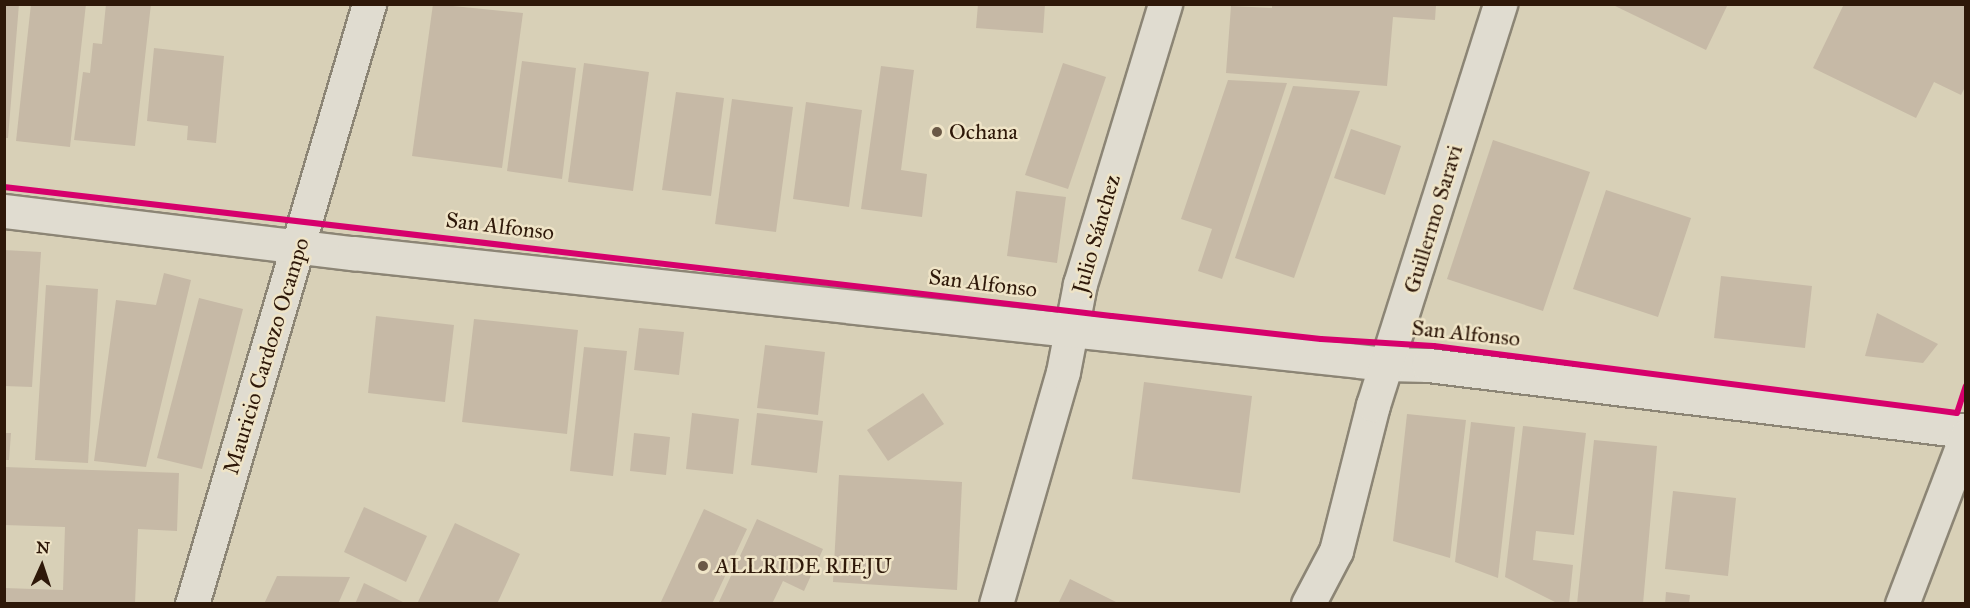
<!DOCTYPE html>
<meta charset="utf-8">
<style>
body{margin:0}
#map{position:relative;width:1970px;height:608px;overflow:hidden;background:#d8d0b7;font-family:"IM FELL Great Primer",serif}
div>[style]{position:absolute}
[style*='--x']{left:calc(var(--x)*1px);top:calc(var(--y)*1px);width:calc(var(--w)*1px);rotate:calc(var(--a)*1deg)}
.building>*{inset:0;background:#c6b9a6}
.roads{filter:drop-shadow(2px 0 #8c8575) drop-shadow(-2px 0 #8c8575) drop-shadow(0 2px #8c8575) drop-shadow(0 -2px #8c8575)}
.minor>*{height:33px;margin:-16.5px;padding:0 16.5px;transform-origin:16.5px;border-radius:16.5px;background:#e0dcd0}
.tertiary>*{height:33px;margin:-16.5px;padding:0 16.5px;transform-origin:16.5px;border-radius:16.5px;background:#e0dcd0}
.cycleway>*{height:6px;margin:-3px;padding:0 3px;transform-origin:3px;border-radius:3px;background:#d6006c}
.dots>*{width:16px;height:16px;translate:-50% -50%;box-sizing:border-box;border:3px solid #efe4c7;border-radius:50%}
span{translate:-50% -50%;white-space:nowrap;text-align:center;line-height:1.15;-webkit-text-stroke:5px #efe4c7;paint-order:stroke}
.poi-label{font-size:22px;color:#2e1809}
.left{translate:0 -50%;text-align:left}
.street-label{font-size:22px;color:#2e1809}
.frame{position:absolute;inset:0;border:6px solid #2e1809;pointer-events:none}
.north{position:absolute;left:12px;top:536px;width:60px;height:60px;-webkit-text-stroke:4px #efe4c7;paint-order:stroke;rotate:3deg;font-size:16px;font-weight:700;line-height:24px;text-align:center;color:#2e1809}
.north::after{content:'';display:block;margin:auto;width:21px;height:27px;background:#2e1809;clip-path:polygon(50% 0,100% 100%,50% 72%,0 100%)}
</style>
<div id="map">
<div class="building">
<i style="clip-path:polygon(4px 4px,19px 4px,8px 138px,4px 138px)"></i>
<i style="clip-path:polygon(31px 4px,86px 4px,70px 147px,16px 141px)"></i>
<i style="clip-path:polygon(106px 4px,151px 4px,135px 146px,74px 140px,83px 72px,90px 73px,93px 43px,102px 44px)"></i>
<i style="clip-path:polygon(433px 4px,523px 13px,502px 168px,412px 156px)"></i>
<i style="clip-path:polygon(978px 4px,1045px 4px,1043px 33px,976px 28px)"></i>
<i style="clip-path:polygon(1611px 4px,1728px 4px,1706px 50px)"></i>
<i style="clip-path:polygon(1844px 4px,1966px 4px,1966px 85px,1961px 95px,1934px 82px,1916px 118px,1813px 68px)"></i>
<i style="clip-path:polygon(1272px 5px,1436px 5px,1435px 20px,1393px 17px,1387px 86px,1226px 73px,1231px 6px,1272px 8px)"></i>
<i style="clip-path:polygon(154px 48px,224px 56px,216px 143px,187px 140px,188px 126px,147px 121px)"></i>
<i style="clip-path:polygon(522px 61px,576px 68px,562px 179px,507px 171px)"></i>
<i style="clip-path:polygon(584px 63px,649px 72px,633px 191px,568px 182px)"></i>
<i style="clip-path:polygon(1063px 63px,1106px 77px,1068px 189px,1025px 175px)"></i>
<i style="clip-path:polygon(881px 66px,914px 70px,901px 170px,927px 174px,922px 217px,861px 209px)"></i>
<i style="clip-path:polygon(1228px 80px,1287px 83px,1222px 279px,1198px 271px,1212px 229px,1181px 219px)"></i>
<i style="clip-path:polygon(1293px 86px,1360px 91px,1294px 278px,1235px 258px)"></i>
<i style="clip-path:polygon(676px 92px,724px 98px,711px 196px,662px 190px)"></i>
<i style="clip-path:polygon(732px 99px,793px 107px,776px 232px,715px 224px)"></i>
<i style="clip-path:polygon(806px 102px,862px 110px,849px 207px,793px 199px)"></i>
<i style="clip-path:polygon(1351px 129px,1401px 146px,1385px 195px,1334px 178px)"></i>
<i style="clip-path:polygon(1493px 140px,1590px 172px,1543px 311px,1447px 279px)"></i>
<i style="clip-path:polygon(1606px 190px,1691px 218px,1658px 317px,1573px 289px)"></i>
<i style="clip-path:polygon(1016px 191px,1066px 197px,1057px 263px,1007px 256px)"></i>
<i style="clip-path:polygon(4px 250px,41px 252px,32px 387px,4px 386px)"></i>
<i style="clip-path:polygon(164px 273px,191px 280px,146px 467px,94px 461px,116px 300px,156px 305px)"></i>
<i style="clip-path:polygon(1721px 276px,1812px 286px,1805px 348px,1714px 338px)"></i>
<i style="clip-path:polygon(46px 285px,98px 289px,88px 463px,35px 460px)"></i>
<i style="clip-path:polygon(199px 298px,243px 309px,202px 469px,157px 458px)"></i>
<i style="clip-path:polygon(1877px 313px,1938px 344px,1923px 363px,1865px 356px)"></i>
<i style="clip-path:polygon(376px 316px,454px 325px,445px 402px,368px 393px)"></i>
<i style="clip-path:polygon(474px 319px,578px 330px,567px 434px,462px 422px)"></i>
<i style="clip-path:polygon(639px 328px,684px 332px,679px 375px,634px 370px)"></i>
<i style="clip-path:polygon(765px 345px,825px 352px,818px 415px,757px 408px)"></i>
<i style="clip-path:polygon(584px 347px,627px 351px,613px 476px,570px 471px)"></i>
<i style="clip-path:polygon(1144px 382px,1252px 396px,1240px 493px,1132px 479px)"></i>
<i style="clip-path:polygon(923px 393px,944px 424px,888px 461px,867px 430px)"></i>
<i style="clip-path:polygon(692px 413px,739px 419px,733px 474px,686px 469px)"></i>
<i style="clip-path:polygon(757px 413px,823px 421px,817px 473px,751px 465px)"></i>
<i style="clip-path:polygon(1407px 414px,1466px 420px,1450px 558px,1393px 541px)"></i>
<i style="clip-path:polygon(1471px 422px,1515px 427px,1498px 578px,1455px 562px)"></i>
<i style="clip-path:polygon(1523px 426px,1586px 433px,1574px 535px,1536px 531px,1533px 560px,1573px 565px,1569px 604px,1559px 604px,1505px 577px)"></i>
<i style="clip-path:polygon(4px 433px,11px 433px,9px 460px,4px 460px)"></i>
<i style="clip-path:polygon(634px 433px,670px 437px,666px 475px,630px 471px)"></i>
<i style="clip-path:polygon(1594px 440px,1657px 446px,1643px 604px,1577px 604px)"></i>
<i style="clip-path:polygon(4px 467px,179px 473px,177px 531px,138px 529px,135px 604px,4px 604px,4px 588px,63px 590px,65px 527px,4px 525px)"></i>
<i style="clip-path:polygon(839px 475px,962px 482px,957px 590px,833px 582px)"></i>
<i style="clip-path:polygon(1673px 491px,1736px 498px,1728px 576px,1665px 569px)"></i>
<i style="clip-path:polygon(364px 507px,427px 536px,406px 582px,344px 552px)"></i>
<i style="clip-path:polygon(704px 509px,747px 529px,712px 604px,660px 604px)"></i>
<i style="clip-path:polygon(757px 519px,823px 549px,804px 591px,783px 581px,772px 604px,718px 604px)"></i>
<i style="clip-path:polygon(455px 523px,520px 554px,497px 604px,417px 604px)"></i>
<i style="clip-path:polygon(277px 576px,350px 577px,338px 604px,264px 604px)"></i>
<i style="clip-path:polygon(1070px 579px,1120px 604px,1058px 604px)"></i>
<i style="clip-path:polygon(364px 583px,407px 604px,355px 604px)"></i>
<i style="clip-path:polygon(1666px 592px,1690px 595px,1689px 604px,1665px 604px)"></i>
</div>
<div class="roads">
<div class="minor">
<i style="--x:192;--y:604;--w:626;--a:-73.56"></i>
<i style="--x:996;--y:604;--w:241;--a:-73.9"></i>
<i style="--x:1063;--y:372;--w:90;--a:-79.1"></i>
<i style="--x:1080;--y:284;--w:293;--a:-73.1"></i>
</div>
<div class="tertiary">
<i style="--x:4;--y:211;--w:352;--a:6.9"></i>
<i style="--x:353;--y:253;--w:1040;--a:6.13"></i>
<i style="--x:1387;--y:364;--w:41;--a:1.4"></i>
<i style="--x:1428;--y:365;--w:542;--a:6.99"></i>
<i style="--x:1308;--y:604;--w:60;--a:-62.2"></i>
<i style="--x:1336;--y:551;--w:151;--a:-75.8"></i>
<i style="--x:1373;--y:405;--w:421;--a:-72.4"></i>
<i style="--x:1902;--y:604;--w:180;--a:-69.1"></i>
</div>
</div>
<div class="cycleway">
<i style="--x:4;--y:187;--w:1115;--a:6.64"></i>
<i style="--x:1112;--y:316;--w:210;--a:6.3"></i>
<i style="--x:1321;--y:339;--w:113;--a:3.5"></i>
<i style="--x:1434;--y:346;--w:527;--a:7.3"></i>
<i style="--x:1957;--y:413;--w:28;--a:-72"></i>
</div>
<div class="dots">
<i style="left:937px;top:132px;background:#6a5846"></i>
<i style="left:703px;top:566px;background:#6a5846"></i>
</div>
<div class="poi-label">
<span class="left" style="left:949px;top:132px">Ochana</span>
<span class="left" style="left:715px;top:566px">ALLRIDE RIEJU</span>
</div>
<div class="street-label">
<span style="left:1433px;top:219px;rotate:-73deg">Guillermo Saravi</span>
<span style="left:500px;top:226px;rotate:7deg">San Alfonso</span>
<span style="left:1096px;top:234px;rotate:-74deg">Julio Sánchez</span>
<span style="left:983px;top:283px;rotate:7deg">San Alfonso</span>
<span style="left:1466px;top:333px;rotate:6deg">San Alfonso</span>
<span style="left:266px;top:356px;rotate:-73deg">Mauricio Cardozo Ocampo</span>
</div>
<div class="frame"></div>
<div class="north">N</div>
</div>
